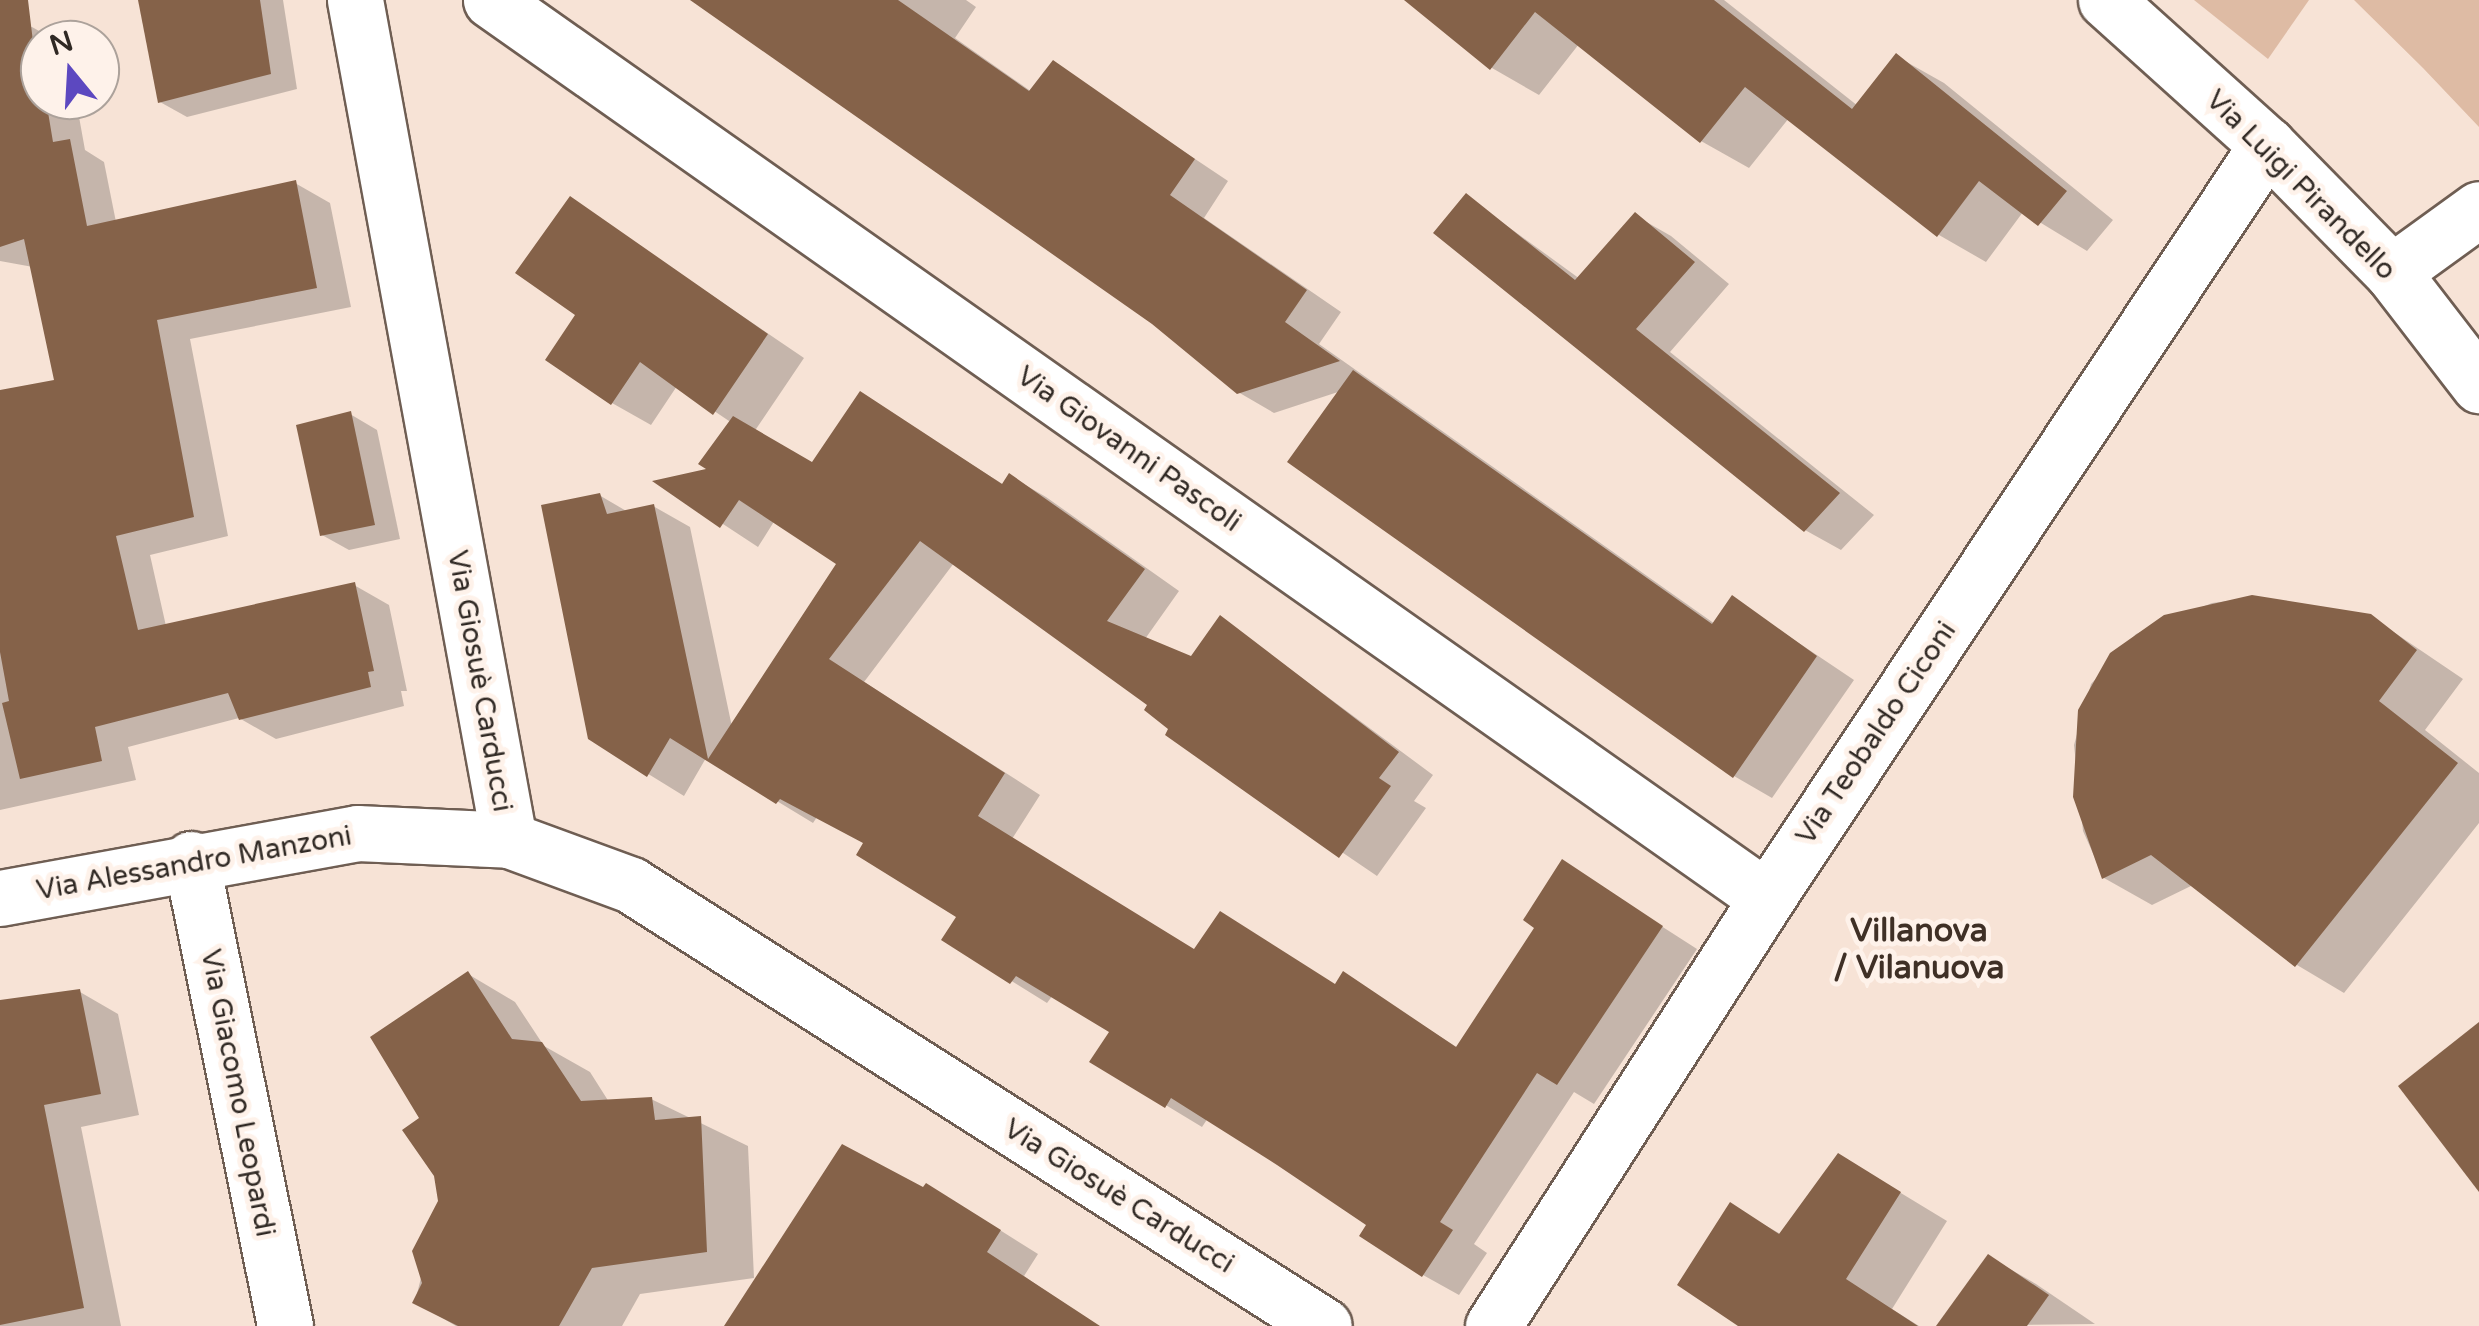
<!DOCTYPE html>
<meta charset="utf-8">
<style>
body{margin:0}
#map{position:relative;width:2479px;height:1326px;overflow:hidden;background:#f7e3d6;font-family:"Varela Round",sans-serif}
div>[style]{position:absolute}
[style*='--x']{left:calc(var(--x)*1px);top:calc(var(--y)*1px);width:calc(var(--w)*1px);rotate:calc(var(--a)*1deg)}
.green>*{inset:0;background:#debba4}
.shadow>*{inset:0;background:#0003}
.building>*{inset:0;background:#856249}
.roads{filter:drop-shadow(2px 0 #6f5e53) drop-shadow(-2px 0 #6f5e53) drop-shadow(0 2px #6f5e53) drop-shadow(0 -2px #6f5e53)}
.street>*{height:55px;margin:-27.5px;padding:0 27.5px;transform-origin:27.5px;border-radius:27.5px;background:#fff}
span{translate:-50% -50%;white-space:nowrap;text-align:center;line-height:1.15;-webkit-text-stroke:10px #fef2ea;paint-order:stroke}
.street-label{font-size:28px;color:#302924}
.quarter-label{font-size:32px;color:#3f3026;font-weight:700}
.north{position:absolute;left:20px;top:20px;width:100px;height:100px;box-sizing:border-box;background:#fef2ea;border:2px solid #aca29b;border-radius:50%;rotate:342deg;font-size:28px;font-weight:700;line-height:40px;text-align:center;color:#302924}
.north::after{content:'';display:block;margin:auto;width:35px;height:45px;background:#5c48c0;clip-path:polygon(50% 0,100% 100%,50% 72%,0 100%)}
</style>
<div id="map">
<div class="green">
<i style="clip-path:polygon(2194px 0,2309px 0,2268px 59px)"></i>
<i style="clip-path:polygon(2354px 0,2479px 0,2479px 127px,2423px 68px)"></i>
</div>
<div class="shadow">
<i style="clip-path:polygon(141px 0,283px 0,297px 89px,187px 117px,160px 102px)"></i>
<i style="clip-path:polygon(696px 0,966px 0,976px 7px,955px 38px,1032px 92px,1053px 64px,1228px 181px,1204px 218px,1341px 312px,1319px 344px,1715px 624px,1732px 598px,1854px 680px,1772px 798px,1734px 776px,1341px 391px,1274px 413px,1238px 392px,1154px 322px)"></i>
<i style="clip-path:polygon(1408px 0,1724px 0,1858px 106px,1896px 56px,1944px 83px,2113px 220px,2087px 251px,2023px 212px,1986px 262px,1939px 235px,1789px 118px,1749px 168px,1701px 141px,1579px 44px,1539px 95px,1492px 68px)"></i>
<i style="clip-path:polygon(32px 27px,55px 40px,40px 40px,40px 100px,76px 100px,85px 150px,104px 162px,116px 222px,295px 183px,330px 203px,351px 307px,190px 339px,228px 536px,150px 555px,166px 626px,354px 585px,389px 605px,407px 691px,401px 691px,404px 706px,276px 739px,239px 718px,128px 747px,136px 780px,0 810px,0 393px,57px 382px,33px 267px,0 261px,0 32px)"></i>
<i style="clip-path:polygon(1466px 196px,1580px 279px,1636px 216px,1671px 236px,1729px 284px,1670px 352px,1874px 515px,1841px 550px,1805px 530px)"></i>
<i style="clip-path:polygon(570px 199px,804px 358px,754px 432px,813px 465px,860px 394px,1004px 485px,1010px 476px,1046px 497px,1179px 591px,1145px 639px,1192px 659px,1221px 618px,1433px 775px,1414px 801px,1426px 808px,1377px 876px,1168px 734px,1171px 728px,1150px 705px,954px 563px,864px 682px,1040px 795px,1012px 839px,1195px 951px,1337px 986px,1344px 975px,1458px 1048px,1538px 927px,1563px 863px,1697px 949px,1594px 1104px,1574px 1092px,1474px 1244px,1487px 1253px,1459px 1295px,1423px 1275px,1370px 1225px,1208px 1118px,1202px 1127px,1093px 1061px,1113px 1031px,1053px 995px,1047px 1003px,944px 939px,960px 916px,866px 843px,817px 817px,813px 823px,706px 758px,684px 796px,590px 738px,599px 495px,628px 512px,653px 506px,690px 527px,732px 727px,839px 563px,775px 520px,758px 547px,659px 482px,712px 470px,732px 423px,677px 386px,651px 425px,612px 403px,578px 314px)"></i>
<i style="clip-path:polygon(350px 414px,377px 430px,400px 539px,349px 550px,322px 535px)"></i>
<i style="clip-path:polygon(2252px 598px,2370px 616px,2463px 679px,2425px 730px,2479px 773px,2479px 823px,2344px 993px,2297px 965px,2193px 885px,2152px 905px,2104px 878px,2083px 831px,2074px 745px,2091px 684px,2136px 634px,2212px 603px)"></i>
<i style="clip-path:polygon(468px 974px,515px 1002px,544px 1046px,590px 1072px,609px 1102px,651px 1099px,748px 1146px,754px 1278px,640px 1294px,622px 1326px,456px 1326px,415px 1302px,440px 1201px,423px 1118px)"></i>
<i style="clip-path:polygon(80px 992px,118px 1014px,139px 1115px,81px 1127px,121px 1326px,0 1326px,0 1009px)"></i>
<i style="clip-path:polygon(1886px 1184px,1947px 1221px,1892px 1309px,1919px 1326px,1743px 1326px,1731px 1206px,1782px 1235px)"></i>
<i style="clip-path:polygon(965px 1208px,1038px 1254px,1024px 1276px,1096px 1326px,727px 1326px)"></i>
<i style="clip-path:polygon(1989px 1257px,2036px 1284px,2095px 1324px,1939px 1326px)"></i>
</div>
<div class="building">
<i style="clip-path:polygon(0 0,28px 0,40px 100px,46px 100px,53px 142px,70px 139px,87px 226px,296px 180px,317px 288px,157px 320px,194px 517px,116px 536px,138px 630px,355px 582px,374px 671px,368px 672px,371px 687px,239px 720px,228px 693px,95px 727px,102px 761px,20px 779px,2px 703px,9px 701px,0 652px,0 390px,54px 380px,24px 239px,0 247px)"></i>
<i style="clip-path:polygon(138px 0,260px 0,271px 74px,158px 103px)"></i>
<i style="clip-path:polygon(690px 0,898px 0,1029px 91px,1053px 60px,1195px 159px,1170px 195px,1307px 290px,1285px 322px,1340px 361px,1237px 394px,1152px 324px)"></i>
<i style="clip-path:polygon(1404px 0,1714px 0,1852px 109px,1896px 53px,2067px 191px,2038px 226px,1979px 181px,1937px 237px,1745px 87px,1700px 143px,1535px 12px,1490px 70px)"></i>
<i style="clip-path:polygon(1466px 193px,1575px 280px,1635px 212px,1695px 262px,1636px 329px,1840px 493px,1804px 532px,1433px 233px)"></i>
<i style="clip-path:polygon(570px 196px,768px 334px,713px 415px,640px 362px,611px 405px,545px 360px,575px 315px,515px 273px)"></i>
<i style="clip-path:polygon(1353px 370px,1712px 624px,1732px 595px,1817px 656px,1733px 778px,1287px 462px)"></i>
<i style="clip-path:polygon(860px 391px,1002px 484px,1009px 473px,1145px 569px,1107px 621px,1191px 656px,1220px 615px,1399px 752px,1379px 778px,1391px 786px,1339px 858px,1165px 735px,1168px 729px,1144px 710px,1147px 705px,920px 541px,829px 659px,1005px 773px,978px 816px,1194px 949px,1220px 911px,1335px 984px,1343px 971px,1456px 1047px,1534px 928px,1523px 920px,1562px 859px,1663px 926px,1557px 1085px,1537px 1073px,1440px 1222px,1453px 1230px,1422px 1277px,1359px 1236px,1366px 1225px,1277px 1165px,1171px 1098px,1165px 1108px,1089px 1062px,1109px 1032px,1016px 976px,1010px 984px,941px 940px,956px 917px,856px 855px,863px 843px,780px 799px,776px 804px,670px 738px,647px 777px,588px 739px,541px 505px,600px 493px,607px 514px,654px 504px,708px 759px,836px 564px,739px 500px,720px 528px,652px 481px,706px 469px,698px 464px,733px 416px,812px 462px)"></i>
<i style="clip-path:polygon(351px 411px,375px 525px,320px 536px,296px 425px)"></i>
<i style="clip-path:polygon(2252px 595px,2371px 614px,2417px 650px,2379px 701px,2458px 763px,2295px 967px,2151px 855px,2102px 879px,2073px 797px,2078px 710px,2110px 653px,2164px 615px)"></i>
<i style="clip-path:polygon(468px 971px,512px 1039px,542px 1042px,581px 1101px,652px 1097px,655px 1120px,701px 1116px,707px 1252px,592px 1268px,559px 1326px,458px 1326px,412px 1303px,422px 1283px,412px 1251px,438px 1201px,434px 1176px,402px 1130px,419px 1118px,370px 1037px)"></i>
<i style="clip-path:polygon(80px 989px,101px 1094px,44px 1105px,84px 1308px,0 1325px,0 1000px)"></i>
<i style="clip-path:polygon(2479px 1022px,2479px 1192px,2398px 1086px)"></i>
<i style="clip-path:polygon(842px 1144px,923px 1187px,926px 1183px,1001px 1230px,987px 1252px,1100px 1326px,724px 1326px)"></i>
<i style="clip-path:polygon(1838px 1153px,1901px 1192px,1846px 1279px,1918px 1326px,1738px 1326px,1677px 1285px,1730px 1202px,1779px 1234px)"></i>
<i style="clip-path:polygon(1988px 1254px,2049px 1295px,2027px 1326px,1936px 1326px)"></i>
</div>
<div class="roads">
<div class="street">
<i style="--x:355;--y:0;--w:854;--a:79.61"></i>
<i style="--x:491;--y:0;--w:1560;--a:35.14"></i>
<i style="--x:2106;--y:0;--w:217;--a:42"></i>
<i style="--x:2267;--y:145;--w:178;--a:45.5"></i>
<i style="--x:2392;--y:272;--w:143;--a:52.4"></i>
<i style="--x:2392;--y:272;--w:107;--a:-35.9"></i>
<i style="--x:191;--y:859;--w:476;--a:78.6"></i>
<i style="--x:0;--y:898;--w:363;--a:-10.3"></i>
<i style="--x:357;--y:833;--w:152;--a:2.6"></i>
<i style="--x:509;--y:840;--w:130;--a:20.2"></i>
<i style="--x:631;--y:885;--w:821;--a:32.47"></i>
<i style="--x:1493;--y:1326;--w:508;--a:-57.37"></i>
<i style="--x:1767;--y:898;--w:904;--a:-56.42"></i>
</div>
</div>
<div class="street-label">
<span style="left:2301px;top:185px;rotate:45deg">Via Luigi Pirandello</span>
<span style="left:1129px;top:449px;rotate:35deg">Via Giovanni Pascoli</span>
<span style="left:480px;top:681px;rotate:80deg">Via Giosuè Carducci</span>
<span style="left:1876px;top:733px;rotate:-56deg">Via Teobaldo Ciconi</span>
<span style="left:194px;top:863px;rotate:-10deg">Via Alessandro Manzoni</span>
<span style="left:238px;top:1093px;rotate:79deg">Via Giacomo Leopardi</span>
<span style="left:1119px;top:1196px;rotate:32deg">Via Giosuè Carducci</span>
</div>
<div class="quarter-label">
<span style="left:1919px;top:950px">Villanova<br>/ Vilanuova</span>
</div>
<div class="north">N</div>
</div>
